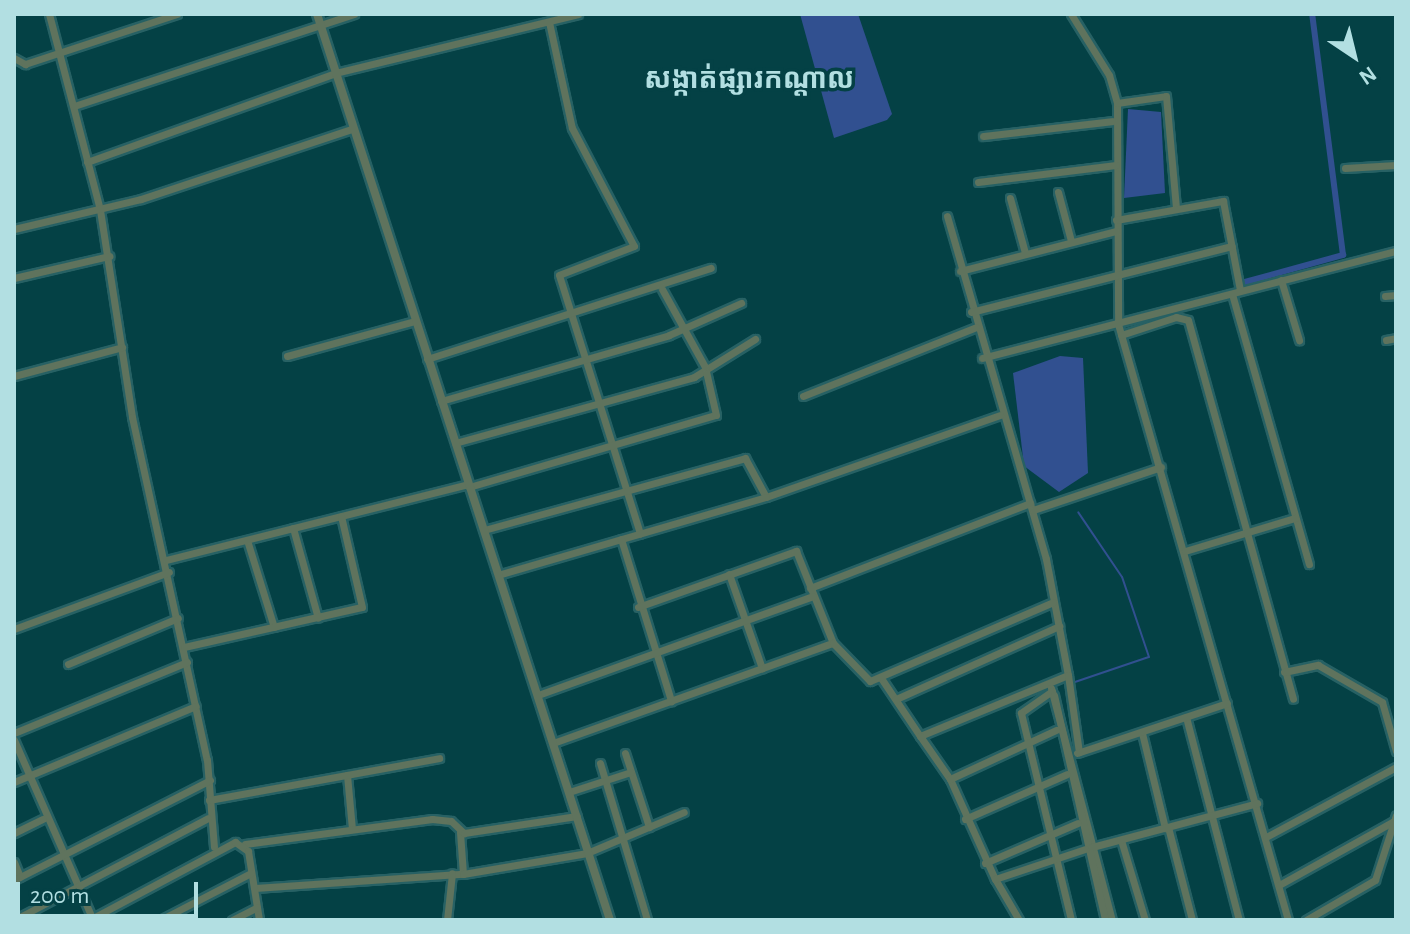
<!DOCTYPE html>
<meta charset="utf-8">
<style>
body{margin:0}
#map{position:relative;width:1410px;height:934px;overflow:hidden;background:#044145;font-family:"Alegreya Sans","Noto Sans Khmer",sans-serif}
div>[style]{position:absolute}
[style*='--x']{left:calc(var(--x)*1px);top:calc(var(--y)*1px);width:calc(var(--w)*1px);rotate:calc(var(--a)*1deg)}
.water>*{inset:0;background:#315090}
.stream>*{height:2px;margin:-1px;padding:0 1px;transform-origin:1px;border-radius:1px;background:#315090}
.canal>*{height:6px;margin:-3px;padding:0 3px;transform-origin:3px;border-radius:3px;background:#315090}
.roads{filter:drop-shadow(2px 0 #276164) drop-shadow(-2px 0 #276164) drop-shadow(0 2px #276164) drop-shadow(0 -2px #276164)}
.minor>*{height:7px;margin:-3.5px;padding:0 3.5px;transform-origin:3.5px;border-radius:3.5px;background:#5f735d}
.tertiary>*{height:8px;margin:-4px;padding:0 4px;transform-origin:4px;border-radius:4px;background:#5f735d}
span{translate:-50% -50%;white-space:nowrap;text-align:center;line-height:1.15;-webkit-text-stroke:7px #044145;paint-order:stroke}
.quarter-label{font-size:28px;color:#b2dfe2;font-weight:700}
.frame{position:absolute;inset:0;border:16px solid #b2dfe2;pointer-events:none}
.north{position:absolute;left:1314px;top:16px;width:80px;height:80px;-webkit-text-stroke:6px #044145;paint-order:stroke;rotate:145deg;font-size:22px;font-weight:700;line-height:32px;text-align:center;color:#b2dfe2}
.north::after{content:'';display:block;margin:auto;width:28px;height:36px;background:#b2dfe2;clip-path:polygon(50% 0,100% 100%,50% 72%,0 100%)}
.scale{position:absolute;left:16px;top:882px;width:182px;height:36px;box-sizing:border-box;border:4px solid #b2dfe2;border-top:0;padding-left:10px;font-size:24px;line-height:28px;white-space:nowrap;color:#b2dfe2;-webkit-text-stroke:6px #044145;paint-order:stroke}
</style>
<div id="map">
<div class="water">
<i style="clip-path:polygon(800px 14px,858px 14px,892px 114px,887px 120px,834px 138px)"></i>
<i style="clip-path:polygon(1128px 109px,1161px 112px,1165px 193px,1124px 198px)"></i>
<i style="clip-path:polygon(1060px 356px,1083px 358px,1088px 473px,1059px 492px,1024px 466px,1013px 373px)"></i>
</div>
<div class="stream">
<i style="--x:1072;--y:683;--w:81;--a:-18.7"></i>
<i style="--x:1149;--y:657;--w:84;--a:-108.6"></i>
<i style="--x:1122;--y:577;--w:78;--a:-124.1"></i>
</div>
<div class="canal">
<i style="--x:1245;--y:282;--w:102;--a:-15.4"></i>
<i style="--x:1343;--y:255;--w:243;--a:-97.3"></i>
</div>
<div class="roads">
<div class="minor">
<i style="--x:49;--y:14;--w:203;--a:75.4"></i>
<i style="--x:100;--y:210;--w:209;--a:81.2"></i>
<i style="--x:132;--y:417;--w:351;--a:77.7"></i>
<i style="--x:207;--y:760;--w:87;--a:85.4"></i>
<i style="--x:1071;--y:14;--w:72;--a:58.1"></i>
<i style="--x:1109;--y:75;--w:29;--a:74"></i>
<i style="--x:1117;--y:103;--w:221;--a:89.7"></i>
<i style="--x:1118;--y:324;--w:620;--a:74.08"></i>
<i style="--x:549;--y:22;--w:108;--a:77.8"></i>
<i style="--x:572;--y:128;--w:133;--a:62.3"></i>
<i style="--x:634;--y:246;--w:80;--a:158.9"></i>
<i style="--x:559;--y:275;--w:271;--a:72.6"></i>
<i style="--x:14;--y:58;--w:13;--a:29"></i>
<i style="--x:25;--y:64;--w:160;--a:-18.2"></i>
<i style="--x:1117;--y:103;--w:49;--a:-8.1"></i>
<i style="--x:1166;--y:96;--w:112;--a:84.9"></i>
<i style="--x:74;--y:106;--w:295;--a:-18.2"></i>
<i style="--x:983;--y:136;--w:130;--a:-6.6"></i>
<i style="--x:87;--y:162;--w:263;--a:-19.7"></i>
<i style="--x:335;--y:73;--w:250;--a:-13.6"></i>
<i style="--x:1345;--y:168;--w:51;--a:-3.4"></i>
<i style="--x:978;--y:182;--w:139;--a:-7"></i>
<i style="--x:1058;--y:192;--w:51;--a:75.1"></i>
<i style="--x:1010;--y:198;--w:57;--a:74.7"></i>
<i style="--x:947;--y:216;--w:357;--a:73.9"></i>
<i style="--x:1046;--y:559;--w:118;--a:79.3"></i>
<i style="--x:1116;--y:220;--w:109;--a:-10.1"></i>
<i style="--x:1223;--y:201;--w:91;--a:79.2"></i>
<i style="--x:14;--y:229;--w:130;--a:-13.3"></i>
<i style="--x:141;--y:199;--w:222;--a:-18.4"></i>
<i style="--x:960;--y:271;--w:161;--a:-14.4"></i>
<i style="--x:14;--y:278;--w:98;--a:-13"></i>
<i style="--x:1281;--y:280;--w:63;--a:73.3"></i>
<i style="--x:1232;--y:294;--w:281;--a:74.1"></i>
<i style="--x:1385;--y:296;--w:11;--a:-5"></i>
<i style="--x:971;--y:312;--w:269;--a:-14.2"></i>
<i style="--x:1121;--y:335;--w:58;--a:-18.1"></i>
<i style="--x:1176;--y:317;--w:12;--a:14"></i>
<i style="--x:1188;--y:320;--w:393;--a:74.5"></i>
<i style="--x:1386;--y:340;--w:10;--a:-11"></i>
<i style="--x:287;--y:356;--w:133;--a:-15.3"></i>
<i style="--x:982;--y:358;--w:428;--a:-14.5"></i>
<i style="--x:427;--y:359;--w:298;--a:-17.8"></i>
<i style="--x:14;--y:376;--w:112;--a:-15"></i>
<i style="--x:803;--y:396;--w:186;--a:-21.7"></i>
<i style="--x:441;--y:401;--w:237;--a:-16.1"></i>
<i style="--x:669;--y:335;--w:79;--a:-24"></i>
<i style="--x:455;--y:443;--w:248;--a:-15.4"></i>
<i style="--x:694;--y:377;--w:72;--a:-31.9"></i>
<i style="--x:469;--y:487;--w:257;--a:-16.3"></i>
<i style="--x:716;--y:415;--w:49;--a:-102.9"></i>
<i style="--x:705;--y:367;--w:89;--a:-118.9"></i>
<i style="--x:766;--y:497;--w:248;--a:-19.3"></i>
<i style="--x:1033;--y:510;--w:135;--a:-18.6"></i>
<i style="--x:293;--y:528;--w:93;--a:74.5"></i>
<i style="--x:484;--y:530;--w:271;--a:-15.4"></i>
<i style="--x:745;--y:458;--w:44;--a:61.7"></i>
<i style="--x:766;--y:497;--w:279;--a:163.8"></i>
<i style="--x:621;--y:539;--w:170;--a:72.8"></i>
<i style="--x:247;--y:540;--w:91;--a:72.8"></i>
<i style="--x:1185;--y:551;--w:115;--a:-16.7"></i>
<i style="--x:166;--y:560;--w:311;--a:-14.1"></i>
<i style="--x:729;--y:574;--w:100;--a:70.7"></i>
<i style="--x:810;--y:588;--w:236;--a:-21.1"></i>
<i style="--x:638;--y:607;--w:168;--a:-19.5"></i>
<i style="--x:796;--y:551;--w:99;--a:68.1"></i>
<i style="--x:14;--y:629;--w:165;--a:-20.2"></i>
<i style="--x:184;--y:647;--w:182;--a:-12.7"></i>
<i style="--x:362;--y:607;--w:93;--a:-103"></i>
<i style="--x:68;--y:664;--w:119;--a:-22.7"></i>
<i style="--x:1284;--y:672;--w:35;--a:-12"></i>
<i style="--x:1318;--y:665;--w:74;--a:30"></i>
<i style="--x:1382;--y:702;--w:51;--a:74.1"></i>
<i style="--x:881;--y:678;--w:70;--a:56.1"></i>
<i style="--x:920;--y:736;--w:160;--a:-22.4"></i>
<i style="--x:1068;--y:675;--w:78;--a:81.9"></i>
<i style="--x:1051;--y:688;--w:240;--a:75.3"></i>
<i style="--x:1052;--y:691;--w:38;--a:145"></i>
<i style="--x:1021;--y:713;--w:213;--a:76.4"></i>
<i style="--x:538;--y:695;--w:292;--a:-19.8"></i>
<i style="--x:1054;--y:695;--w:231;--a:77.2"></i>
<i style="--x:896;--y:699;--w:179;--a:-24.1"></i>
<i style="--x:1186;--y:717;--w:210;--a:75.4"></i>
<i style="--x:14;--y:733;--w:187;--a:-22.3"></i>
<i style="--x:1142;--y:733;--w:98;--a:76.4"></i>
<i style="--x:920;--y:736;--w:52;--a:55.1"></i>
<i style="--x:950;--y:779;--w:110;--a:65.8"></i>
<i style="--x:14;--y:740;--w:197;--a:66.3"></i>
<i style="--x:553;--y:743;--w:297;--a:-19.7"></i>
<i style="--x:833;--y:643;--w:53;--a:45.8"></i>
<i style="--x:870;--y:681;--w:199;--a:-23.3"></i>
<i style="--x:625;--y:753;--w:78;--a:72"></i>
<i style="--x:1077;--y:753;--w:158;--a:-18.4"></i>
<i style="--x:600;--y:763;--w:164;--a:73.3"></i>
<i style="--x:347;--y:775;--w:54;--a:84.7"></i>
<i style="--x:950;--y:779;--w:117;--a:-24.8"></i>
<i style="--x:14;--y:782;--w:197;--a:-22.7"></i>
<i style="--x:569;--y:792;--w:65;--a:-17.9"></i>
<i style="--x:209;--y:800;--w:234;--a:-10.3"></i>
<i style="--x:965;--y:819;--w:111;--a:-23.8"></i>
<i style="--x:1168;--y:827;--w:96;--a:75.5"></i>
<i style="--x:460;--y:832;--w:42;--a:85.9"></i>
<i style="--x:14;--y:833;--w:32;--a:-26"></i>
<i style="--x:1266;--y:837;--w:148;--a:-28.3"></i>
<i style="--x:1121;--y:840;--w:84;--a:73.3"></i>
<i style="--x:245;--y:844;--w:189;--a:-7.6"></i>
<i style="--x:432;--y:819;--w:19;--a:6"></i>
<i style="--x:451;--y:821;--w:18;--a:43"></i>
<i style="--x:464;--y:833;--w:114;--a:-8.6"></i>
<i style="--x:1092;--y:847;--w:171;--a:-14.9"></i>
<i style="--x:14;--y:862;--w:16;--a:68"></i>
<i style="--x:985;--y:863;--w:101;--a:-23.3"></i>
<i style="--x:14;--y:880;--w:220;--a:-27"></i>
<i style="--x:1279;--y:885;--w:134;--a:-29.1"></i>
<i style="--x:255;--y:888;--w:208;--a:-3.9"></i>
<i style="--x:463;--y:874;--w:126;--a:-9.6"></i>
<i style="--x:587;--y:853;--w:105;--a:-22.9"></i>
<i style="--x:14;--y:920;--w:219;--a:-27.7"></i>
<i style="--x:89;--y:920;--w:166;--a:-28.1"></i>
<i style="--x:235;--y:842;--w:16;--a:35"></i>
<i style="--x:248;--y:851;--w:70;--a:80.9"></i>
<i style="--x:160;--y:920;--w:102;--a:-27.3"></i>
<i style="--x:232;--y:920;--w:28;--a:-27"></i>
<i style="--x:447;--y:920;--w:47;--a:-83.9"></i>
<i style="--x:1019;--y:920;--w:48;--a:-120.3"></i>
<i style="--x:995;--y:879;--w:95;--a:-18.4"></i>
<i style="--x:1306;--y:920;--w:80;--a:-30.1"></i>
<i style="--x:1375;--y:880;--w:68;--a:-72.1"></i>
</div>
<div class="tertiary">
<i style="--x:317;--y:14;--w:952;--a:72.08"></i>
</div>
</div>
<div class="quarter-label">
<span style="left:749px;top:80px">សង្កាត់ផ្សារកណ្ដាល</span>
</div>
<div class="frame"></div>
<div class="north">N</div>
<div class="scale">200 m</div>
</div>
